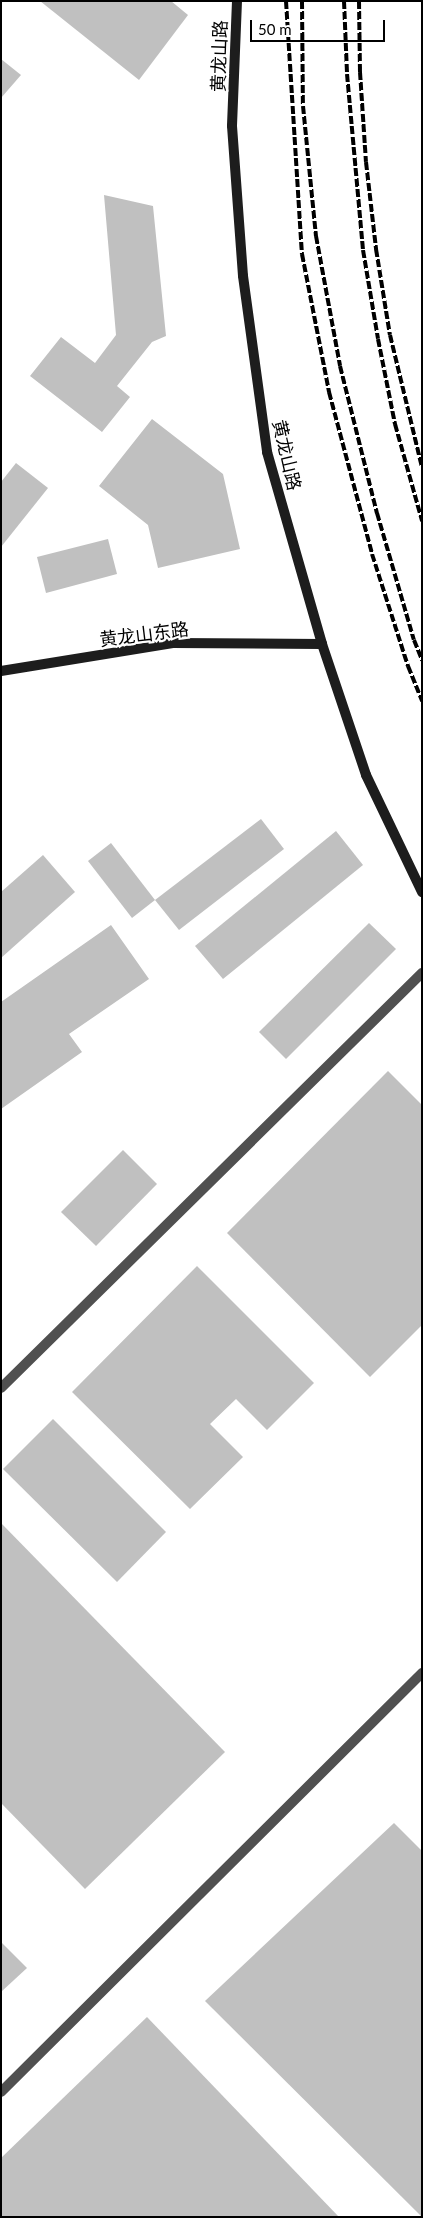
<!DOCTYPE html>
<meta charset="utf-8">
<style>
body{margin:0}
#map{position:relative;width:423px;height:2218px;overflow:hidden;background:#fff;font-family:Lato,"Noto Sans SC",sans-serif}
div>[style]{position:absolute}
[style*='--x']{left:calc(var(--x)*1px);top:calc(var(--y)*1px);width:calc(var(--w)*1px);rotate:calc(var(--a)*1deg)}
.building>*{inset:0;background:#c0c0c0}
.street>*{height:10px;margin:-5px;padding:0 5px;transform-origin:5px;border-radius:5px;background:#505050}
.secondary>*{height:10px;margin:-5px;padding:0 5px;transform-origin:5px;border-radius:5px;background:#1d1d1d}
.rail>*{height:4px;margin-top:-2px;transform-origin:0;background:repeating-linear-gradient(90deg,#000 0 8px,transparent 0 10.5px)}
span{translate:-50% -50%;white-space:nowrap;text-align:center;line-height:1.15;-webkit-text-stroke:4.5px #fff;paint-order:stroke}
.street-label{font-size:18px;color:#000}
.frame{position:absolute;inset:0;border:2px solid #000;pointer-events:none}
.scale{position:absolute;left:250px;top:20px;width:135px;height:22px;box-sizing:border-box;border:2px solid #000;border-top:0;padding-left:6px;font-size:15px;line-height:18px;white-space:nowrap;color:#000;-webkit-text-stroke:4px #fff;paint-order:stroke}
</style>
<div id="map">
<div class="building">
<i style="clip-path:polygon(40px 1px,171px 1px,188px 15px,139px 80px)"></i>
<i style="clip-path:polygon(1px 59px,21px 75px,1px 98px)"></i>
<i style="clip-path:polygon(104px 195px,153px 206px,166px 336px,152px 342px,117px 386px,130px 397px,102px 432px,30px 376px,61px 337px,95px 363px,116px 335px)"></i>
<i style="clip-path:polygon(152px 419px,223px 474px,240px 549px,158px 568px,148px 525px,99px 486px)"></i>
<i style="clip-path:polygon(16px 463px,48px 488px,1px 547px,1px 482px)"></i>
<i style="clip-path:polygon(108px 539px,117px 574px,46px 593px,37px 557px)"></i>
<i style="clip-path:polygon(261px 819px,284px 849px,179px 930px,155px 900px)"></i>
<i style="clip-path:polygon(336px 831px,363px 865px,223px 979px,195px 946px)"></i>
<i style="clip-path:polygon(111px 843px,155px 900px,132px 918px,88px 861px)"></i>
<i style="clip-path:polygon(43px 855px,75px 892px,1px 958px,1px 892px)"></i>
<i style="clip-path:polygon(369px 923px,396px 949px,286px 1059px,259px 1032px)"></i>
<i style="clip-path:polygon(111px 925px,149px 979px,69px 1034px,82px 1052px,1px 1109px,1px 1002px)"></i>
<i style="clip-path:polygon(388px 1071px,422px 1105px,422px 1325px,370px 1377px,227px 1233px)"></i>
<i style="clip-path:polygon(123px 1150px,157px 1184px,96px 1246px,61px 1212px)"></i>
<i style="clip-path:polygon(197px 1266px,314px 1383px,267px 1430px,236px 1399px,210px 1424px,243px 1457px,190px 1509px,72px 1392px)"></i>
<i style="clip-path:polygon(53px 1419px,166px 1532px,117px 1582px,3px 1469px)"></i>
<i style="clip-path:polygon(1px 1523px,225px 1752px,85px 1889px,1px 1803px)"></i>
<i style="clip-path:polygon(394px 1823px,422px 1851px,422px 2217px,205px 2001px)"></i>
<i style="clip-path:polygon(1px 1942px,27px 1968px,1px 1992px)"></i>
<i style="clip-path:polygon(147px 2017px,339px 2217px,1px 2217px,1px 2158px)"></i>
</div>
<div class="street">
<i style="--x:1;--y:1388;--w:591;--a:-44.59"></i>
<i style="--x:1;--y:2092;--w:594;--a:-44.86"></i>
</div>
<div class="secondary">
<i style="--x:237;--y:1;--w:125;--a:92.3"></i>
<i style="--x:232;--y:126;--w:150;--a:85.8"></i>
<i style="--x:243;--y:276;--w:178;--a:82.2"></i>
<i style="--x:267;--y:452;--w:200;--a:74"></i>
<i style="--x:322;--y:644;--w:138;--a:71.4"></i>
<i style="--x:366;--y:775;--w:130;--a:64.4"></i>
<i style="--x:1;--y:671;--w:174;--a:-9.2"></i>
<i style="--x:173;--y:643;--w:149;--a:0.4"></i>
</div>
<div class="rail">
<i style="--x:286;--y:1;--w:254;--a:86.4"></i>
<i style="--x:302;--y:254;--w:141;--a:78.9"></i>
<i style="--x:329;--y:392;--w:168;--a:75.1"></i>
<i style="--x:372;--y:554;--w:118;--a:72.2"></i>
<i style="--x:408;--y:666;--w:38;--a:68"></i>
<i style="--x:302;--y:1;--w:105;--a:89.5"></i>
<i style="--x:303;--y:106;--w:131;--a:84.3"></i>
<i style="--x:316;--y:236;--w:132;--a:79.5"></i>
<i style="--x:340;--y:366;--w:152;--a:75.9"></i>
<i style="--x:377;--y:513;--w:132;--a:73.8"></i>
<i style="--x:414;--y:640;--w:22;--a:68"></i>
<i style="--x:344;--y:1;--w:73;--a:87.6"></i>
<i style="--x:347;--y:74;--w:177;--a:84.8"></i>
<i style="--x:363;--y:250;--w:90;--a:80.4"></i>
<i style="--x:378;--y:339;--w:87;--a:78.7"></i>
<i style="--x:395;--y:424;--w:101;--a:74.4"></i>
<i style="--x:359;--y:1;--w:71;--a:89.2"></i>
<i style="--x:360;--y:72;--w:90;--a:86.2"></i>
<i style="--x:366;--y:162;--w:88;--a:83.4"></i>
<i style="--x:376;--y:249;--w:87;--a:80.8"></i>
<i style="--x:390;--y:335;--w:136;--a:76.4"></i>
</div>
<div class="street-label">
<span style="left:219px;top:56px;rotate:-88deg">黄龙山路</span>
<span style="left:287px;top:455px;rotate:77deg">黄龙山路</span>
<span style="left:144px;top:634px;rotate:-7deg">黄龙山东路</span>
</div>
<div class="frame"></div>
<div class="scale">50 m</div>
</div>
